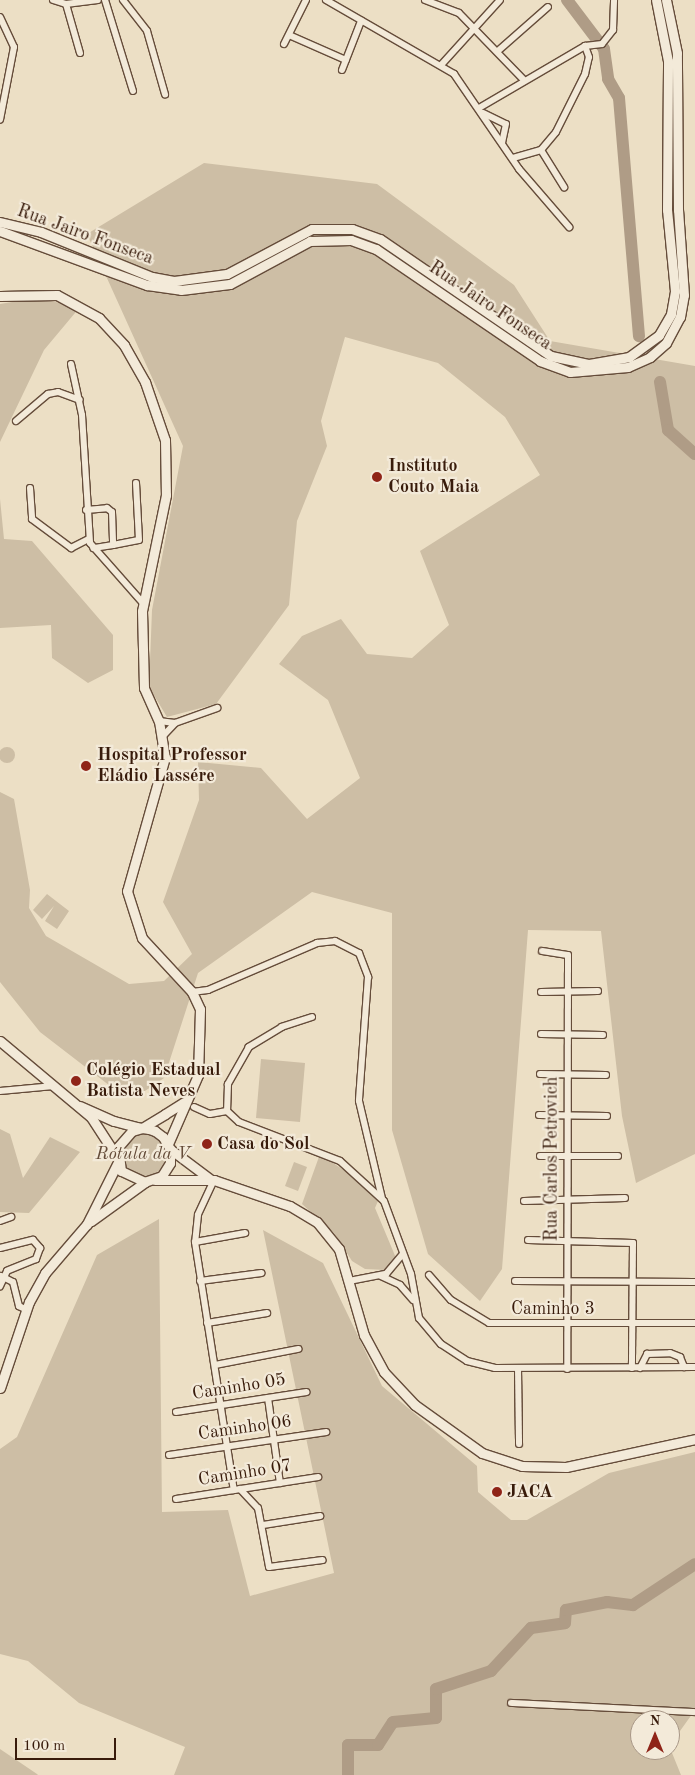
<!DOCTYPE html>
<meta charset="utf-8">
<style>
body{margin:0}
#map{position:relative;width:695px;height:1775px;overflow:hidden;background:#ecdfc5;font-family:"Old Standard TT",serif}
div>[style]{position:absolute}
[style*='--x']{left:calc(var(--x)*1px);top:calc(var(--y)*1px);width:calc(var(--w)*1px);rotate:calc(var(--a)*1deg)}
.green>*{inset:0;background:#cdbea5}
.round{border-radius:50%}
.river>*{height:12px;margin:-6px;padding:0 6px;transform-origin:6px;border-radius:6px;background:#af9c86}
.roads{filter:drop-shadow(1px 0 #654c3a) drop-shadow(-1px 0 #654c3a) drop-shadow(0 1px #654c3a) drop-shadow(0 -1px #654c3a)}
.minor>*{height:6px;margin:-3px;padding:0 3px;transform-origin:3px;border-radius:3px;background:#f3ead9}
.secondary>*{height:9px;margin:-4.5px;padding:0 4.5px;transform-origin:4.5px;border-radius:4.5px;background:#f3ead9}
.dots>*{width:14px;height:14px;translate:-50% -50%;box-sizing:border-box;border:2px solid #f3ead9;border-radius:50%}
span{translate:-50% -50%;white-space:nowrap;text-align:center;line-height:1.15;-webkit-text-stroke:4.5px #f3ead9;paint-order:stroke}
.street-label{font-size:18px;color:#381b0b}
.poi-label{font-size:18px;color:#381b0b;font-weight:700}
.left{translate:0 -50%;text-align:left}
.park-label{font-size:18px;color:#654c39;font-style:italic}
.north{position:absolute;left:630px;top:1710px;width:50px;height:50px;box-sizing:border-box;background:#f3ead9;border:1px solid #a89787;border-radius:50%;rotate:0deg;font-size:14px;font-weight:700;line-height:20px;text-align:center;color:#381b0b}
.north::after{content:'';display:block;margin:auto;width:18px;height:22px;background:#8f2418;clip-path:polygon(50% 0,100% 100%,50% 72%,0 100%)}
.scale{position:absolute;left:15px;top:1738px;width:101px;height:22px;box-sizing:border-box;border:2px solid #381b0b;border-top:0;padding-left:6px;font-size:15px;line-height:18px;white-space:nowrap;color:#381b0b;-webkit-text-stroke:4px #f3ead9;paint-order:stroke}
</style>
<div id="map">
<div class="green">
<i style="clip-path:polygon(204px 163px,377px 184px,514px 285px,550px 341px,695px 366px,695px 1154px,636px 1183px,622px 1116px,601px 931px,528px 930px,502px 1269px,480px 1301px,428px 1254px,392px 1130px,392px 913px,312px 892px,198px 973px,164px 1078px,142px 1093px,114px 1089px,40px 1032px,0 982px,0 792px,14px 799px,30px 890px,29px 908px,46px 936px,129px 984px,164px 981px,192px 954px,163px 902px,199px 800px,198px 762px,261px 768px,307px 819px,360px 778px,328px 700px,279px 664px,302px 636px,341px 619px,367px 654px,412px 658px,449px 625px,420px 551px,540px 475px,505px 417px,438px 363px,345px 337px,321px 421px,327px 446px,297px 521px,289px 605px,216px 704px,167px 717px,149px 687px,152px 610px,183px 446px,87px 234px)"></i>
<i style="clip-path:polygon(36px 298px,80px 307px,44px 350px,0 442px,0 304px)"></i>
<i style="clip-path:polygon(0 499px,4px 539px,32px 541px,113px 635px,113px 670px,88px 683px,52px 658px,51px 625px,0 628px)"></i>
<i class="round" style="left:-1px;top:747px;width:16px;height:16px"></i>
<i style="clip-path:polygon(47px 894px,69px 911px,57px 929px,45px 921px,54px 906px,42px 919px,33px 910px)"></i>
<i style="clip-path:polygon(261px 1059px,305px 1063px,300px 1122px,256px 1118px)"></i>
<i style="clip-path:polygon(0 1129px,10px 1134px,23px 1178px,50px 1137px,80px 1152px,29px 1213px,0 1212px)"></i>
<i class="round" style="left:120px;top:1131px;width:46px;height:46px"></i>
<i style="clip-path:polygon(320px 1154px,361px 1182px,378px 1201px,375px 1208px,396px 1258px,386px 1270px,365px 1269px,352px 1261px,334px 1233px,302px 1204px)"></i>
<i style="clip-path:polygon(294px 1162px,307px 1167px,298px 1191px,285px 1186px)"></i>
<i style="clip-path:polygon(159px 1219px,162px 1512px,228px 1510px,250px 1596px,334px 1573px,263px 1230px,323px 1263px,382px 1386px,477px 1466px,478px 1492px,511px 1520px,527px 1520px,609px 1473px,695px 1452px,695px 1710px,670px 1745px,670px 1720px,640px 1720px,640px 1750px,670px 1748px,681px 1775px,174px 1775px,185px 1747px,79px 1703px,28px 1661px,0 1654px,0 1449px,17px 1437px,97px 1255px)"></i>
<i style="clip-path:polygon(0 1749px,37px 1774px,38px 1775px,0 1775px)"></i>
</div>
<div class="river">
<i style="--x:567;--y:0;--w:61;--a:52.9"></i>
<i style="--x:604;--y:49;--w:30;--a:82"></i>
<i style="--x:608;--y:79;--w:22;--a:60"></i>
<i style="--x:619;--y:98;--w:239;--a:85.2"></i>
<i style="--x:660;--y:382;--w:49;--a:80.5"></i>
<i style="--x:668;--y:430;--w:36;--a:42"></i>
<i style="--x:348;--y:1775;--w:30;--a:-90"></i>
<i style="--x:348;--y:1745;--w:30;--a:0"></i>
<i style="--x:378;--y:1745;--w:27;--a:-57"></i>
<i style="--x:393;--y:1722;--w:43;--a:-5.3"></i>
<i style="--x:436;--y:1718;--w:29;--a:-90"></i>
<i style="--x:436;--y:1689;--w:58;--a:-18.1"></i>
<i style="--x:491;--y:1671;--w:59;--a:-47.1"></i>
<i style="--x:531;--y:1628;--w:34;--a:-8"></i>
<i style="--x:565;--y:1623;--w:13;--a:-86"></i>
<i style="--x:566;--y:1610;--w:42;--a:-11"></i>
<i style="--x:607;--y:1602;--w:26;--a:7"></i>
<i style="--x:633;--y:1605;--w:74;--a:-33.5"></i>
</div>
<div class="roads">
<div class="minor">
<i style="--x:53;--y:0;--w:14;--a:17"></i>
<i style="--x:66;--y:4;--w:32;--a:-7"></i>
<i style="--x:105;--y:0;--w:95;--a:72.9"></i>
<i style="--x:123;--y:0;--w:39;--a:52"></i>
<i style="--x:147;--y:31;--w:66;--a:74.1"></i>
<i style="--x:326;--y:0;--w:148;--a:30"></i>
<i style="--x:454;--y:74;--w:115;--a:55.6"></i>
<i style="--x:519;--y:169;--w:77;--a:49.2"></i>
<i style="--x:425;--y:0;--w:36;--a:21"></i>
<i style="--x:459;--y:13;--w:92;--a:45.9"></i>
<i style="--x:66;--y:4;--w:51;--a:74.1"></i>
<i style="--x:0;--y:17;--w:33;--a:65"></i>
<i style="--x:14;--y:47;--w:74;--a:100.9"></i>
<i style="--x:289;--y:35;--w:62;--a:23.7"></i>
<i style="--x:284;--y:44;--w:49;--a:-63.4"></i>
<i style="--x:499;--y:50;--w:65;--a:-41.3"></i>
<i style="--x:442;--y:64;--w:86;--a:-47.8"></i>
<i style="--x:342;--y:70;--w:53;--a:-68.8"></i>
<i style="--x:479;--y:108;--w:123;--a:-30.3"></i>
<i style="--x:585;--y:46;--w:17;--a:-7"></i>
<i style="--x:602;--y:44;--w:18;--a:-52"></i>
<i style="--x:613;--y:30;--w:30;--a:-88"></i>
<i style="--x:483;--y:113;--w:25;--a:26"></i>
<i style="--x:506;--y:124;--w:19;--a:102"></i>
<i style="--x:541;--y:150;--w:44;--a:58.1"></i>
<i style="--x:513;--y:158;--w:29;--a:-16"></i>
<i style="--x:541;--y:150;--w:23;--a:-50"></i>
<i style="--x:556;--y:132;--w:65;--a:-63.4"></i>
<i style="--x:585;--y:74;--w:17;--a:-77"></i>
<i style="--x:589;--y:57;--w:12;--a:-110"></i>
<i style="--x:71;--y:364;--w:52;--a:77.8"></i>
<i style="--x:82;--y:415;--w:128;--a:86.4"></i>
<i style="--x:90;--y:543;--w:79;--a:48.6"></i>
<i style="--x:16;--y:421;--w:42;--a:-40.2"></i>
<i style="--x:48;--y:394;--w:10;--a:-11"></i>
<i style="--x:58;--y:392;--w:23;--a:20"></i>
<i style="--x:30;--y:488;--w:31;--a:86"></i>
<i style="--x:32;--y:519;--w:49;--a:36.6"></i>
<i style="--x:71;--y:548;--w:20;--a:-27"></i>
<i style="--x:86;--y:510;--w:21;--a:-5"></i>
<i style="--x:107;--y:508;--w:6;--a:39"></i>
<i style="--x:112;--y:512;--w:33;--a:88"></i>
<i style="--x:113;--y:545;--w:20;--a:171"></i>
<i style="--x:113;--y:545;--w:26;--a:-11"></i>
<i style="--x:139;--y:540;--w:57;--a:-93"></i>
<i style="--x:159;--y:721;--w:16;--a:7"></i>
<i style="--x:175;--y:723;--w:45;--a:-19.7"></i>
<i style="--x:163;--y:736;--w:18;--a:-47"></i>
<i style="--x:542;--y:951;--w:26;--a:9"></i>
<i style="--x:568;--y:955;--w:414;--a:90.1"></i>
<i style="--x:192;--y:992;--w:16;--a:-7"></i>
<i style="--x:208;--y:990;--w:119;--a:-23.3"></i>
<i style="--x:317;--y:943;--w:18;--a:-6"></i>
<i style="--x:335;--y:941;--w:27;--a:27"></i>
<i style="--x:359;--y:953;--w:26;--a:69"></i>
<i style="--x:368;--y:977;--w:124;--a:94.2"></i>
<i style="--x:359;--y:1101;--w:100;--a:76.7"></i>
<i style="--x:541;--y:992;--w:57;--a:-1"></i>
<i style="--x:312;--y:1017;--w:32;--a:162"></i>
<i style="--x:282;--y:1027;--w:39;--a:149"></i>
<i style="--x:249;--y:1047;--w:43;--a:119.6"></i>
<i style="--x:228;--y:1084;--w:27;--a:92"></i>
<i style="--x:227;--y:1111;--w:16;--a:43"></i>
<i style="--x:239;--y:1122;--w:108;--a:21.1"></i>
<i style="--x:340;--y:1161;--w:59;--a:42.3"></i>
<i style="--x:384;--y:1201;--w:78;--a:69.7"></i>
<i style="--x:411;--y:1274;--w:45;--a:79.7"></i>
<i style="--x:419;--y:1318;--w:34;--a:50"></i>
<i style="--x:441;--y:1344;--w:31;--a:33"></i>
<i style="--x:467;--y:1361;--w:29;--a:14"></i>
<i style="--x:495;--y:1368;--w:200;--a:-0.3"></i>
<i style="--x:541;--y:1034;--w:62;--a:0.9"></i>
<i style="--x:540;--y:1074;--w:66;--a:0.9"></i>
<i style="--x:0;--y:1091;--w:54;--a:-5.3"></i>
<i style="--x:194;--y:1107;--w:17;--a:24"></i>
<i style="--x:210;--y:1114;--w:17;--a:-10"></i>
<i style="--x:539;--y:1115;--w:68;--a:0.8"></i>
<i style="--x:540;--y:1156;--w:78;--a:0"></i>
<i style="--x:214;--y:1180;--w:38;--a:115"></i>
<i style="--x:198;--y:1215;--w:27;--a:96"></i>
<i style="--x:195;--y:1242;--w:251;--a:81.1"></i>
<i style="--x:524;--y:1201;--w:101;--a:-1.7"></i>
<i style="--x:0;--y:1221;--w:12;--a:-20"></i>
<i style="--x:528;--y:1240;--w:105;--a:1.6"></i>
<i style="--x:633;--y:1243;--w:125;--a:90.5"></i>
<i style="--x:195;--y:1242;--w:51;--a:-10.2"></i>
<i style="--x:0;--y:1248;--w:34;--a:-14"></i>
<i style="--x:33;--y:1240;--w:11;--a:49"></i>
<i style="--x:40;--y:1248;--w:12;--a:110"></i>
<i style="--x:36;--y:1259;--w:31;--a:158"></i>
<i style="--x:7;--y:1271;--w:17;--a:115"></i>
<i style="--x:429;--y:1275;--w:33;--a:49"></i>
<i style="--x:451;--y:1300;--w:44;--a:31.2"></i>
<i style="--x:489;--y:1323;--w:206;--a:0"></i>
<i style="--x:1;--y:1276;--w:13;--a:27"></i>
<i style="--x:13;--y:1282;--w:25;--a:76"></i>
<i style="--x:19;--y:1306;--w:9;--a:27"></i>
<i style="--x:381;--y:1276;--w:21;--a:25"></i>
<i style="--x:400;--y:1285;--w:20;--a:49"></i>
<i style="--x:200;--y:1281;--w:62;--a:-7.5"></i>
<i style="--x:349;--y:1281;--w:38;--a:-11"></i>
<i style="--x:386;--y:1274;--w:26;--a:-50"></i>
<i style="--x:515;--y:1281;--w:180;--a:0.3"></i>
<i style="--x:207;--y:1323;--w:61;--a:-9.5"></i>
<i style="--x:215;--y:1365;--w:85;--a:-10.9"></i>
<i style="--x:640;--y:1368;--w:16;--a:-63"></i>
<i style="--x:647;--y:1354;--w:23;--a:-2"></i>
<i style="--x:670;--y:1353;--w:11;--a:22"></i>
<i style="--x:680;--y:1357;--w:11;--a:68"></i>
<i style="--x:518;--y:1369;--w:75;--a:89.2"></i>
<i style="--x:268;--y:1398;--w:86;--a:82"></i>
<i style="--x:176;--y:1412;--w:132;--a:-8.7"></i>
<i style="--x:169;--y:1455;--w:159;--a:-8.3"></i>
<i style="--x:240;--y:1489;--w:26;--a:47"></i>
<i style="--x:258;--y:1508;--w:60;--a:79.4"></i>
<i style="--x:269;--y:1567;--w:54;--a:-7.4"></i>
<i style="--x:176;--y:1499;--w:144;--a:-8.8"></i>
<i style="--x:263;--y:1525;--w:58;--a:-9"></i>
<i style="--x:511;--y:1703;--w:184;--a:2.8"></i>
</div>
<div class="secondary">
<i style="--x:0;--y:222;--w:42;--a:13.7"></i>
<i style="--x:41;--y:232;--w:120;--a:22.1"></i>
<i style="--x:152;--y:277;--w:22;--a:10"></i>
<i style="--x:174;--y:281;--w:53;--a:-7.5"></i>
<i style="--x:227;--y:274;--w:96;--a:-27.9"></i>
<i style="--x:312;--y:229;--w:40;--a:0"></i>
<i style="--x:352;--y:229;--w:30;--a:20"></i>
<i style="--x:380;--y:239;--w:207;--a:34.4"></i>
<i style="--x:551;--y:356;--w:39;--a:12"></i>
<i style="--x:589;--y:364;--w:41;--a:-9.9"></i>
<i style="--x:629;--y:357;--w:37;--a:-36"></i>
<i style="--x:659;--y:335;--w:24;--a:-60"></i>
<i style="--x:671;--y:314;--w:23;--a:-80"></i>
<i style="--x:675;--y:291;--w:81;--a:-95.6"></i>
<i style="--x:667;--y:210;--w:149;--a:-89.6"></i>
<i style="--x:668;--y:61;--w:62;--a:-101.1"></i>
<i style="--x:0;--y:231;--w:157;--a:20.2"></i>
<i style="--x:147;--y:285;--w:34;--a:8"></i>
<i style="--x:181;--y:290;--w:49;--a:-7"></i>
<i style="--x:230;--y:284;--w:91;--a:-28.3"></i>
<i style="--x:310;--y:241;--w:41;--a:-1.4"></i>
<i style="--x:351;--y:240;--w:27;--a:20"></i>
<i style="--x:376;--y:249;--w:199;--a:34.3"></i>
<i style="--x:540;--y:361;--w:32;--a:20"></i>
<i style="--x:570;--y:372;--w:58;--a:-4.9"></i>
<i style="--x:628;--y:367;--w:24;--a:-24"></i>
<i style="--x:650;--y:357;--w:21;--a:-41"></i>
<i style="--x:666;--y:343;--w:30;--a:-62"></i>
<i style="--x:680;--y:317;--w:22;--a:-80"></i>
<i style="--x:684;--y:295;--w:85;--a:-94"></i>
<i style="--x:678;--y:210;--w:157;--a:-90.4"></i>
<i style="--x:677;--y:53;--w:54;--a:-101.7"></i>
<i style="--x:0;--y:296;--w:57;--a:-1"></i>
<i style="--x:57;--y:295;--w:48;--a:28.7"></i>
<i style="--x:99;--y:318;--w:37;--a:47"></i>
<i style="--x:124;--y:345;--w:43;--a:60.4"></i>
<i style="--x:145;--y:382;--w:61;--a:71"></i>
<i style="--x:165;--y:440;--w:55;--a:89"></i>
<i style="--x:166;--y:495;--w:118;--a:101.7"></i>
<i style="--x:142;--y:611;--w:77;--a:88.5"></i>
<i style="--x:144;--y:688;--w:36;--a:66"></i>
<i style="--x:159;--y:721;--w:36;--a:81"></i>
<i style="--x:165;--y:757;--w:139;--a:105.8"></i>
<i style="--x:127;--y:891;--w:49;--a:72.3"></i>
<i style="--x:142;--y:938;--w:74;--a:47.2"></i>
<i style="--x:192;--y:992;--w:19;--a:65"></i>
<i style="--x:200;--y:1009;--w:66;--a:91.7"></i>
<i style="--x:198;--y:1075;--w:75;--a:113.5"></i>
<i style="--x:0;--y:1041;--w:119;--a:39.9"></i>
<i style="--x:91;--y:1117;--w:48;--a:57"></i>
<i style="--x:80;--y:1106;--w:37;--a:24"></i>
<i style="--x:114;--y:1121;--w:23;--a:15"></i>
<i style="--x:136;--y:1127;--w:6;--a:9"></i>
<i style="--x:142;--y:1128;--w:7;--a:8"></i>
<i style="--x:149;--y:1129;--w:6;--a:18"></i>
<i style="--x:155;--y:1131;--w:10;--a:37"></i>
<i style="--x:163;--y:1137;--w:14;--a:60"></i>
<i style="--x:170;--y:1149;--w:14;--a:90"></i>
<i style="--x:170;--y:1163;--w:15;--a:122"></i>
<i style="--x:162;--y:1176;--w:18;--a:161"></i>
<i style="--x:145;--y:1182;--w:26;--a:-155"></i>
<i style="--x:121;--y:1171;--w:24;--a:-97"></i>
<i style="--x:118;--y:1147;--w:21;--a:-49"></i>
<i style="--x:132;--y:1131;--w:10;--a:-17"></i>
<i style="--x:142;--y:1128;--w:27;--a:-31"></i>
<i style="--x:165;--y:1114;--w:22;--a:-32"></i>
<i style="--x:170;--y:1149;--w:50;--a:36.9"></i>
<i style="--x:155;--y:1180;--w:59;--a:0"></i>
<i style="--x:214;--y:1180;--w:80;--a:18.9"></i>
<i style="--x:290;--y:1206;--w:31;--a:31"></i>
<i style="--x:317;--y:1222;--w:35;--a:51"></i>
<i style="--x:339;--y:1249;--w:90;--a:73.8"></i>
<i style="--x:364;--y:1335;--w:42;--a:61.6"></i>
<i style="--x:384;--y:1372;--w:45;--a:46.8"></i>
<i style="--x:415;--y:1405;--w:82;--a:35.6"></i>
<i style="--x:482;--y:1453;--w:42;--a:18"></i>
<i style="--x:522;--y:1466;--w:44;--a:1.3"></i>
<i style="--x:566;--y:1467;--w:132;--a:-12.2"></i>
<i style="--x:91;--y:1221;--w:67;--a:-35.8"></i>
<i style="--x:0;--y:1388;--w:91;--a:-71.4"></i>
<i style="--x:29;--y:1302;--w:33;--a:-61"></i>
<i style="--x:45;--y:1273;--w:65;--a:-49.4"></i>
<i style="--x:87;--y:1224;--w:69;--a:-63.4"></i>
</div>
</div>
<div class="dots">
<i style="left:377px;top:477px;background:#8f2418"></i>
<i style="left:86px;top:766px;background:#8f2418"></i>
<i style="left:76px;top:1081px;background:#8f2418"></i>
<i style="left:207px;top:1144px;background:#8f2418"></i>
<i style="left:497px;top:1492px;background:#8f2418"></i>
</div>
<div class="street-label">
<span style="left:85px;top:235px;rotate:20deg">Rua Jairo Fonseca</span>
<span style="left:490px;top:306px;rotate:34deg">Rua Jairo Fonseca</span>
<span style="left:552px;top:1159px;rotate:-90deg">Rua Carlos Petrovich</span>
<span style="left:553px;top:1309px">Caminho 3</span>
<span style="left:239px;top:1387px;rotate:-9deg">Caminho 05</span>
<span style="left:245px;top:1428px;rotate:-8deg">Caminho 06</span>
<span style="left:245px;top:1473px;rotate:-9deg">Caminho 07</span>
</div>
<div class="poi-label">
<span class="left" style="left:388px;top:477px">Instituto<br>Couto Maia</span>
<span class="left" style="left:97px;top:766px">Hospital Professor<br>Eládio Lassére</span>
<span class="left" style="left:86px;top:1081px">Colégio Estadual<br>Batista Neves</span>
<span class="left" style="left:217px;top:1144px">Casa do Sol</span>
<span class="left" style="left:507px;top:1492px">JACA</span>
</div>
<div class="park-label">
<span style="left:143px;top:1154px">Rótula da V</span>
</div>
<div class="north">N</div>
<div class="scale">100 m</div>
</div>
